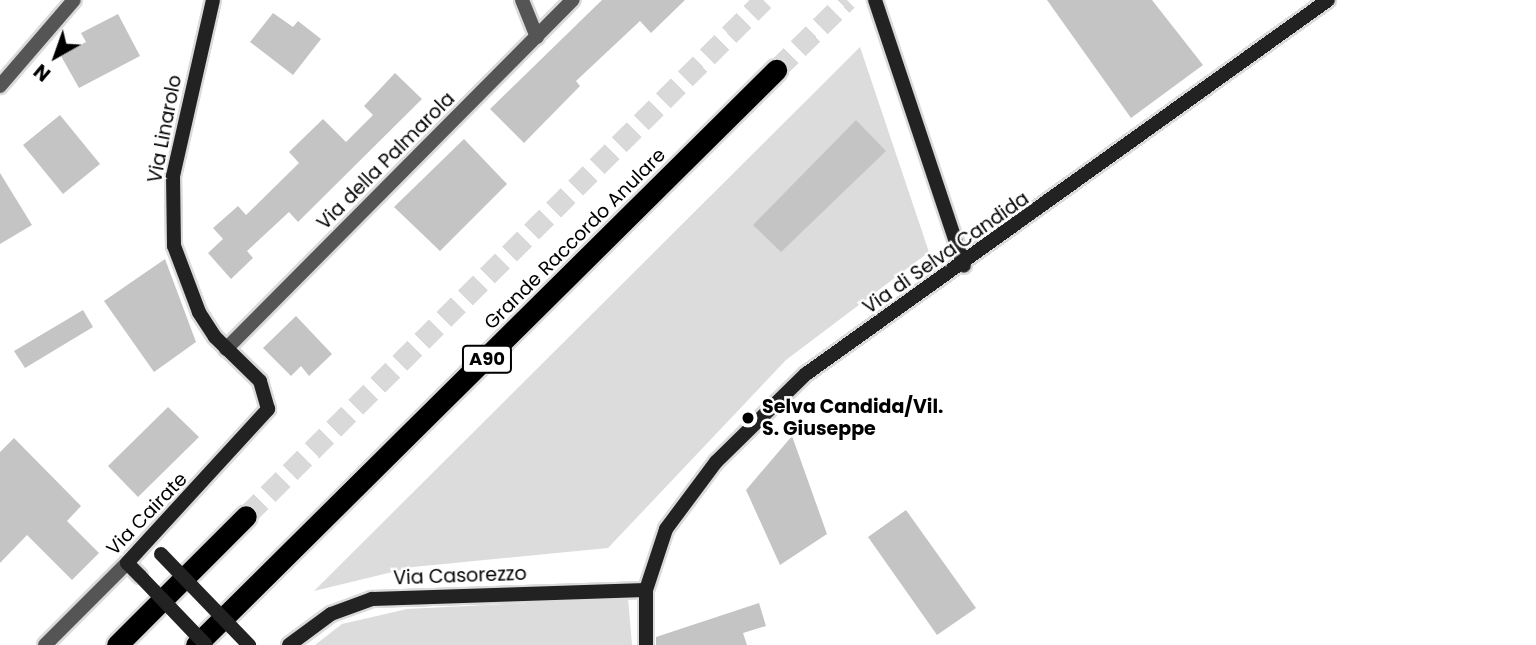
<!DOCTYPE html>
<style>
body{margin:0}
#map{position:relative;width:1536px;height:645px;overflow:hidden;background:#fff;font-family:Poppins,sans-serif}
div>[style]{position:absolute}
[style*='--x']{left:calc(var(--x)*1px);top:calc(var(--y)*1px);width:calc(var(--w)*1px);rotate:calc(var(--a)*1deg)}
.green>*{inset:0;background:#dcdcdc}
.building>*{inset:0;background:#c4c4c4}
.highway-tunnel>*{height:21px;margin-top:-10.5px;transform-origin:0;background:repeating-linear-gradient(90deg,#d9d9d9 0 21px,transparent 0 31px)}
.roads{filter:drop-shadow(2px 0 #dbdbdb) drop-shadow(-2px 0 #dbdbdb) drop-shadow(0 2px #dbdbdb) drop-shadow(0 -2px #dbdbdb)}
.street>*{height:14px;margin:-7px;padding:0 7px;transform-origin:7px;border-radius:7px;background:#555}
.secondary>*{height:14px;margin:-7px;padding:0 7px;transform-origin:7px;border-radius:7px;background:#222}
.highway>*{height:21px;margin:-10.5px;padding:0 10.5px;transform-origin:10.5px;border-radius:10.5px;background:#000}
.secondary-bridge>*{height:14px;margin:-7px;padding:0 7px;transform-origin:7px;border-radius:7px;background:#222}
.dots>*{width:19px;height:19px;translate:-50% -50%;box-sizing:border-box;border:4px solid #fff;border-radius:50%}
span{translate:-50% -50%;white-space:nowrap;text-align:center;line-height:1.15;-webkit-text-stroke:5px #fff;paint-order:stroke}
.shield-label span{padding:2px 5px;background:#fff;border:2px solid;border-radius:5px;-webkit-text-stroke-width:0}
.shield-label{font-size:18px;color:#000;font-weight:700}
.street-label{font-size:19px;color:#000}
.poi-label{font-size:19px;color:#000;font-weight:700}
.left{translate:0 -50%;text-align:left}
.north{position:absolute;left:21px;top:21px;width:70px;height:70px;-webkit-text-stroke:5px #fff;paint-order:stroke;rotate:220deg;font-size:19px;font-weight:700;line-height:28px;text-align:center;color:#000}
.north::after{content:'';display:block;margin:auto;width:24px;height:32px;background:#000;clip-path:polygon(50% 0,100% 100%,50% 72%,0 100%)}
</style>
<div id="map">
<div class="green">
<i style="clip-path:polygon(860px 47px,929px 252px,786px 360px,608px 548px,413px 567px,314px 591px)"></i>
<i style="clip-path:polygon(628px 598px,632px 645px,315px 645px,342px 624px,407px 609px)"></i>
</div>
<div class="building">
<i style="clip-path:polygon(602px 0,685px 0,651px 33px,640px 21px,576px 81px,580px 86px,524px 143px,490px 109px)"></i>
<i style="clip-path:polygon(1047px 0,1152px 0,1203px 65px,1131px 118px)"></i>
<i style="clip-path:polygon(273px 13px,293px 27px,298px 21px,321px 39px,293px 75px,250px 42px)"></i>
<i style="clip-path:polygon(118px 14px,140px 56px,79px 88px,61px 56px,86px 42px,81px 33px)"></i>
<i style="clip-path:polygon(395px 73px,422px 99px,298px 222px,289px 212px,247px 251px,253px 258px,231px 279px,208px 253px,223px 239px,213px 228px,238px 206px,246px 215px,299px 163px,289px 152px,323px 119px,346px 142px,373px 115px,364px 106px)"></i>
<i style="clip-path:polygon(60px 115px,100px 164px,63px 194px,23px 145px)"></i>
<i style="clip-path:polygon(856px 120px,886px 151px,781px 252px,753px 225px)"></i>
<i style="clip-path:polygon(464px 139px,507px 184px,440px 251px,394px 207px)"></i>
<i style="clip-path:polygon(0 173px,32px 225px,0 244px)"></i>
<i style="clip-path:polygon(165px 259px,196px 342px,154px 372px,104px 301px)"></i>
<i style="clip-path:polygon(83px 310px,93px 327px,25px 368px,14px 351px)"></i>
<i style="clip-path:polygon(296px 316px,332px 354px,309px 376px,301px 366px,291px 376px,263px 348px)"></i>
<i style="clip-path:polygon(168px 407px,199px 437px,138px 497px,108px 466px)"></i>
<i style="clip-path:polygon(792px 436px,827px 534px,780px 565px,746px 490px)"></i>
<i style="clip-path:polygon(14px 438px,81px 506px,67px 521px,99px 553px,72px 580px,27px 535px,0 563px,0 452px)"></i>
<i style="clip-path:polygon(906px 510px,976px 608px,937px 635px,868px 537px)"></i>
<i style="clip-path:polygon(759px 603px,766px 626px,743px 633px,747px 645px,656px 645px,656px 637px)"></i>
</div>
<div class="highway-tunnel">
<i style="--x:776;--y:70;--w:100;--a:-44.6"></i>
<i style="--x:246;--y:516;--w:731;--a:-44.89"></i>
</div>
<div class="roads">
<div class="street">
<i style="--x:522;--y:0;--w:40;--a:68"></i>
<i style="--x:0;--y:86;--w:113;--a:-49.3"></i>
<i style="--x:226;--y:349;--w:492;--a:-45.2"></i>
<i style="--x:45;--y:645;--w:116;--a:-45"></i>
</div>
<div class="secondary">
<i style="--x:875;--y:0;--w:280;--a:71.5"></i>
<i style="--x:140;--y:576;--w:18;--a:-135"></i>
<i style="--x:127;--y:563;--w:209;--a:-47.5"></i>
<i style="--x:268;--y:409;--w:29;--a:-106"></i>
<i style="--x:260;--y:381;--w:63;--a:-135.6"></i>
<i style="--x:215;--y:337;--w:30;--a:-123"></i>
<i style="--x:199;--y:312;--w:71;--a:-110.7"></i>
<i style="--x:174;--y:246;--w:70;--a:-90.8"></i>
<i style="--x:173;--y:176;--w:180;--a:-77.2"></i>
<i style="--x:289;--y:645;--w:52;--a:-36.4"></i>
<i style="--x:331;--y:614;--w:44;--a:-20.1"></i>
<i style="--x:372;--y:599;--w:274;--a:-1.9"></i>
<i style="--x:646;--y:645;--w:55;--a:-90"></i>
<i style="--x:646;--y:590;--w:64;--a:-71.8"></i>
<i style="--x:666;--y:529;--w:84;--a:-53.3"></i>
<i style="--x:716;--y:462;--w:126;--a:-44.4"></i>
<i style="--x:806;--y:374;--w:642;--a:-35.62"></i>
</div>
<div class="highway">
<i style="--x:117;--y:645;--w:182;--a:-45"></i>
<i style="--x:196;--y:645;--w:817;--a:-44.75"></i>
</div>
</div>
<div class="secondary-bridge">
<i style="--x:161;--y:554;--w:127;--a:46"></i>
<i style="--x:140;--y:576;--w:95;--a:46.3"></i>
</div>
<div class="dots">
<i style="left:748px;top:418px;background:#000"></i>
</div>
<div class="shield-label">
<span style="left:487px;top:359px">A90</span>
</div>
<div class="street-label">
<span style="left:165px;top:129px;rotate:-79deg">Via Linarolo</span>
<span style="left:386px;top:161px;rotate:-45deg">Via della Palmarola</span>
<span style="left:575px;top:239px;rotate:-45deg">Grande Raccordo Anulare</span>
<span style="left:946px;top:253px;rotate:-35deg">Via di Selva Candida</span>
<span style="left:147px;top:514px;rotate:-46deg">Via Cairate</span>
<span style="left:460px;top:576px;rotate:-2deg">Via Casorezzo</span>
</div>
<div class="poi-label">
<span class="left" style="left:762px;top:418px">Selva Candida/Vil.<br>S. Giuseppe</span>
</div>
<div class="north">N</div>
</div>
